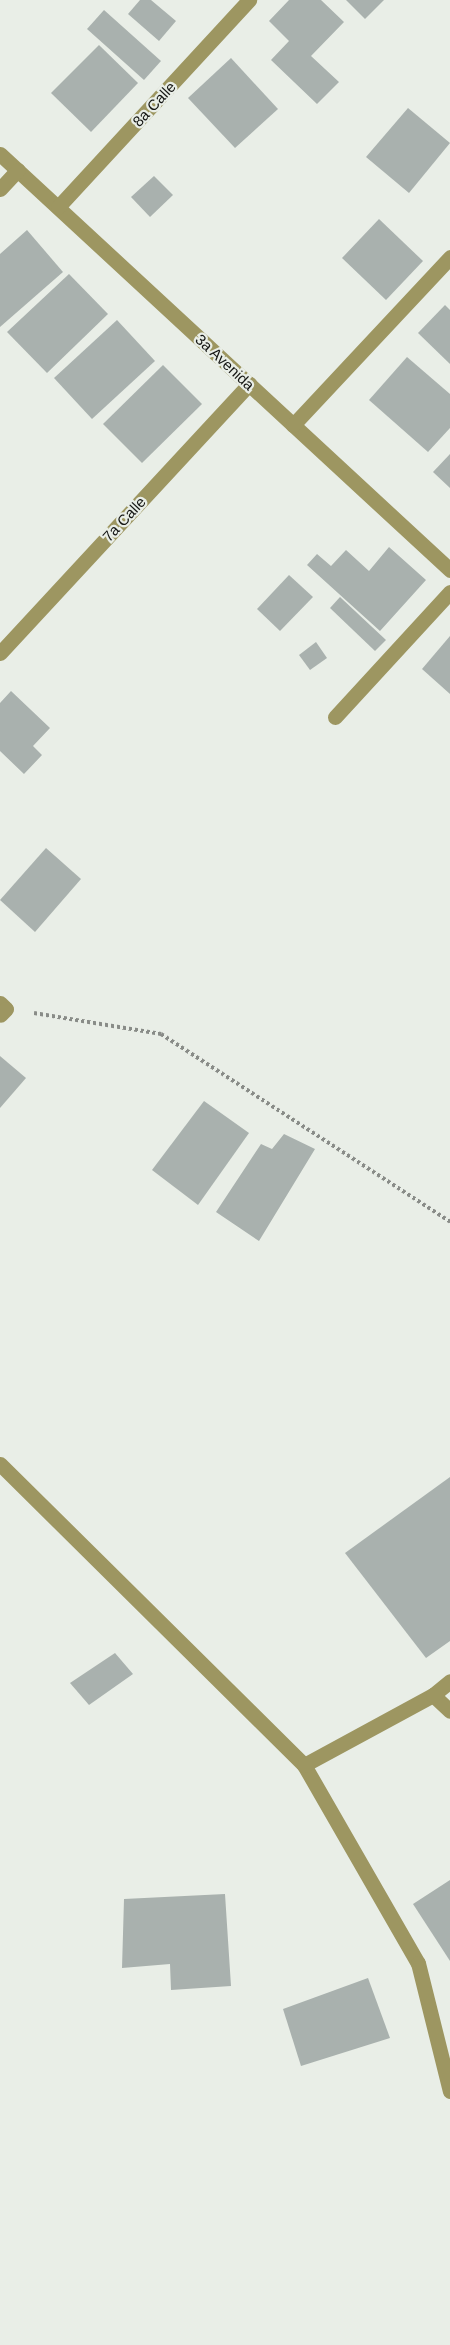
<!DOCTYPE html>
<style>
body{margin:0}
#map{position:relative;width:450px;height:2345px;overflow:hidden;background:#e9eee7;font-family:Helvetica,sans-serif}
div>[style]{position:absolute}
[style*='--x']{left:calc(var(--x)*1px);top:calc(var(--y)*1px);width:calc(var(--w)*1px);rotate:calc(var(--a)*1deg)}
.building>*{inset:0;background:#a9b1ae}
.path>*{height:4px;margin-top:-2px;transform-origin:0;background:repeating-linear-gradient(90deg,#898c88 0 3px,transparent 0 6px)}
.minor>*{height:15px;margin:-7.5px;padding:0 7.5px;transform-origin:7.5px;border-radius:7.5px;background:#9d9661}
span{translate:-50% -50%;white-space:nowrap;text-align:center;line-height:1.15;-webkit-text-stroke:4.5px #e9eee7;paint-order:stroke}
.street-label{font-size:15px;color:#141513}
</style>
<div id="map">
<div class="building">
<i style="clip-path:polygon(140px 0,151px 0,176px 21px,159px 41px,128px 14px)"></i>
<i style="clip-path:polygon(289px 0,321px 0,344px 22px,311px 56px,339px 82px,317px 104px,271px 60px,289px 41px,269px 21px)"></i>
<i style="clip-path:polygon(346px 0,384px 0,365px 19px)"></i>
<i style="clip-path:polygon(104px 10px,161px 61px,144px 80px,87px 29px)"></i>
<i style="clip-path:polygon(99px 45px,138px 83px,91px 132px,51px 93px)"></i>
<i style="clip-path:polygon(231px 58px,278px 109px,235px 148px,188px 98px)"></i>
<i style="clip-path:polygon(408px 108px,450px 143px,409px 193px,366px 157px)"></i>
<i style="clip-path:polygon(154px 176px,173px 195px,150px 217px,131px 197px)"></i>
<i style="clip-path:polygon(379px 219px,423px 261px,386px 300px,342px 258px)"></i>
<i style="clip-path:polygon(27px 230px,63px 272px,0 327px,0 254px)"></i>
<i style="clip-path:polygon(69px 274px,108px 314px,47px 373px,7px 332px)"></i>
<i style="clip-path:polygon(445px 305px,450px 310px,450px 364px,418px 333px)"></i>
<i style="clip-path:polygon(117px 320px,155px 361px,92px 419px,54px 378px)"></i>
<i style="clip-path:polygon(407px 357px,450px 394px,450px 428px,428px 452px,369px 400px)"></i>
<i style="clip-path:polygon(163px 365px,202px 404px,142px 463px,103px 424px)"></i>
<i style="clip-path:polygon(450px 454px,450px 488px,433px 472px)"></i>
<i style="clip-path:polygon(389px 547px,426px 580px,380px 631px,307px 565px,317px 554px,331px 566px,346px 550px,369px 571px)"></i>
<i style="clip-path:polygon(289px 575px,313px 597px,280px 631px,257px 609px)"></i>
<i style="clip-path:polygon(340px 597px,386px 640px,375px 651px,330px 608px)"></i>
<i style="clip-path:polygon(450px 636px,450px 694px,422px 669px)"></i>
<i style="clip-path:polygon(316px 642px,327px 658px,310px 670px,299px 655px)"></i>
<i style="clip-path:polygon(11px 691px,50px 728px,33px 746px,42px 755px,24px 774px,0 751px,0 703px)"></i>
<i style="clip-path:polygon(46px 848px,81px 879px,35px 932px,0 900px)"></i>
<i style="clip-path:polygon(0 1056px,26px 1078px,0 1108px)"></i>
<i style="clip-path:polygon(204px 1101px,249px 1133px,198px 1205px,152px 1170px)"></i>
<i style="clip-path:polygon(284px 1134px,315px 1149px,259px 1241px,216px 1212px,261px 1144px,272px 1149px)"></i>
<i style="clip-path:polygon(450px 1477px,450px 1641px,426px 1658px,345px 1553px)"></i>
<i style="clip-path:polygon(115px 1653px,133px 1674px,89px 1705px,70px 1683px)"></i>
<i style="clip-path:polygon(450px 1880px,450px 1961px,413px 1904px)"></i>
<i style="clip-path:polygon(225px 1894px,231px 1986px,171px 1990px,170px 1964px,122px 1968px,124px 1899px)"></i>
<i style="clip-path:polygon(368px 1978px,390px 2038px,301px 2066px,283px 2009px)"></i>
</div>
<div class="path">
<i style="--x:34;--y:1013;--w:129;--a:9.4"></i>
<i style="--x:161;--y:1034;--w:345;--a:33"></i>
</div>
<div class="minor">
<i style="--x:0;--y:154;--w:613;--a:42.75"></i>
<i style="--x:0;--y:189;--w:26;--a:-47"></i>
<i style="--x:58;--y:207;--w:282;--a:-47.3"></i>
<i style="--x:293;--y:425;--w:230;--a:-46.9"></i>
<i style="--x:0;--y:653;--w:367;--a:-47.2"></i>
<i style="--x:335;--y:717;--w:170;--a:-47.4"></i>
<i style="--x:0;--y:1003;--w:8;--a:45"></i>
<i style="--x:6;--y:1009;--w:8;--a:135"></i>
<i style="--x:0;--y:1464;--w:428;--a:44.7"></i>
<i style="--x:304;--y:1765;--w:228;--a:60.1"></i>
<i style="--x:418;--y:1963;--w:132;--a:76"></i>
<i style="--x:433;--y:1695;--w:23;--a:43"></i>
<i style="--x:304;--y:1765;--w:147;--a:-28.5"></i>
<i style="--x:433;--y:1695;--w:22;--a:-39"></i>
</div>
<div class="street-label">
<span style="left:154px;top:104px;rotate:-47deg">8a Calle</span>
<span style="left:225px;top:362px;rotate:43deg">3a Avenida</span>
<span style="left:124px;top:519px;rotate:-47deg">7a Calle</span>
</div>
</div>
